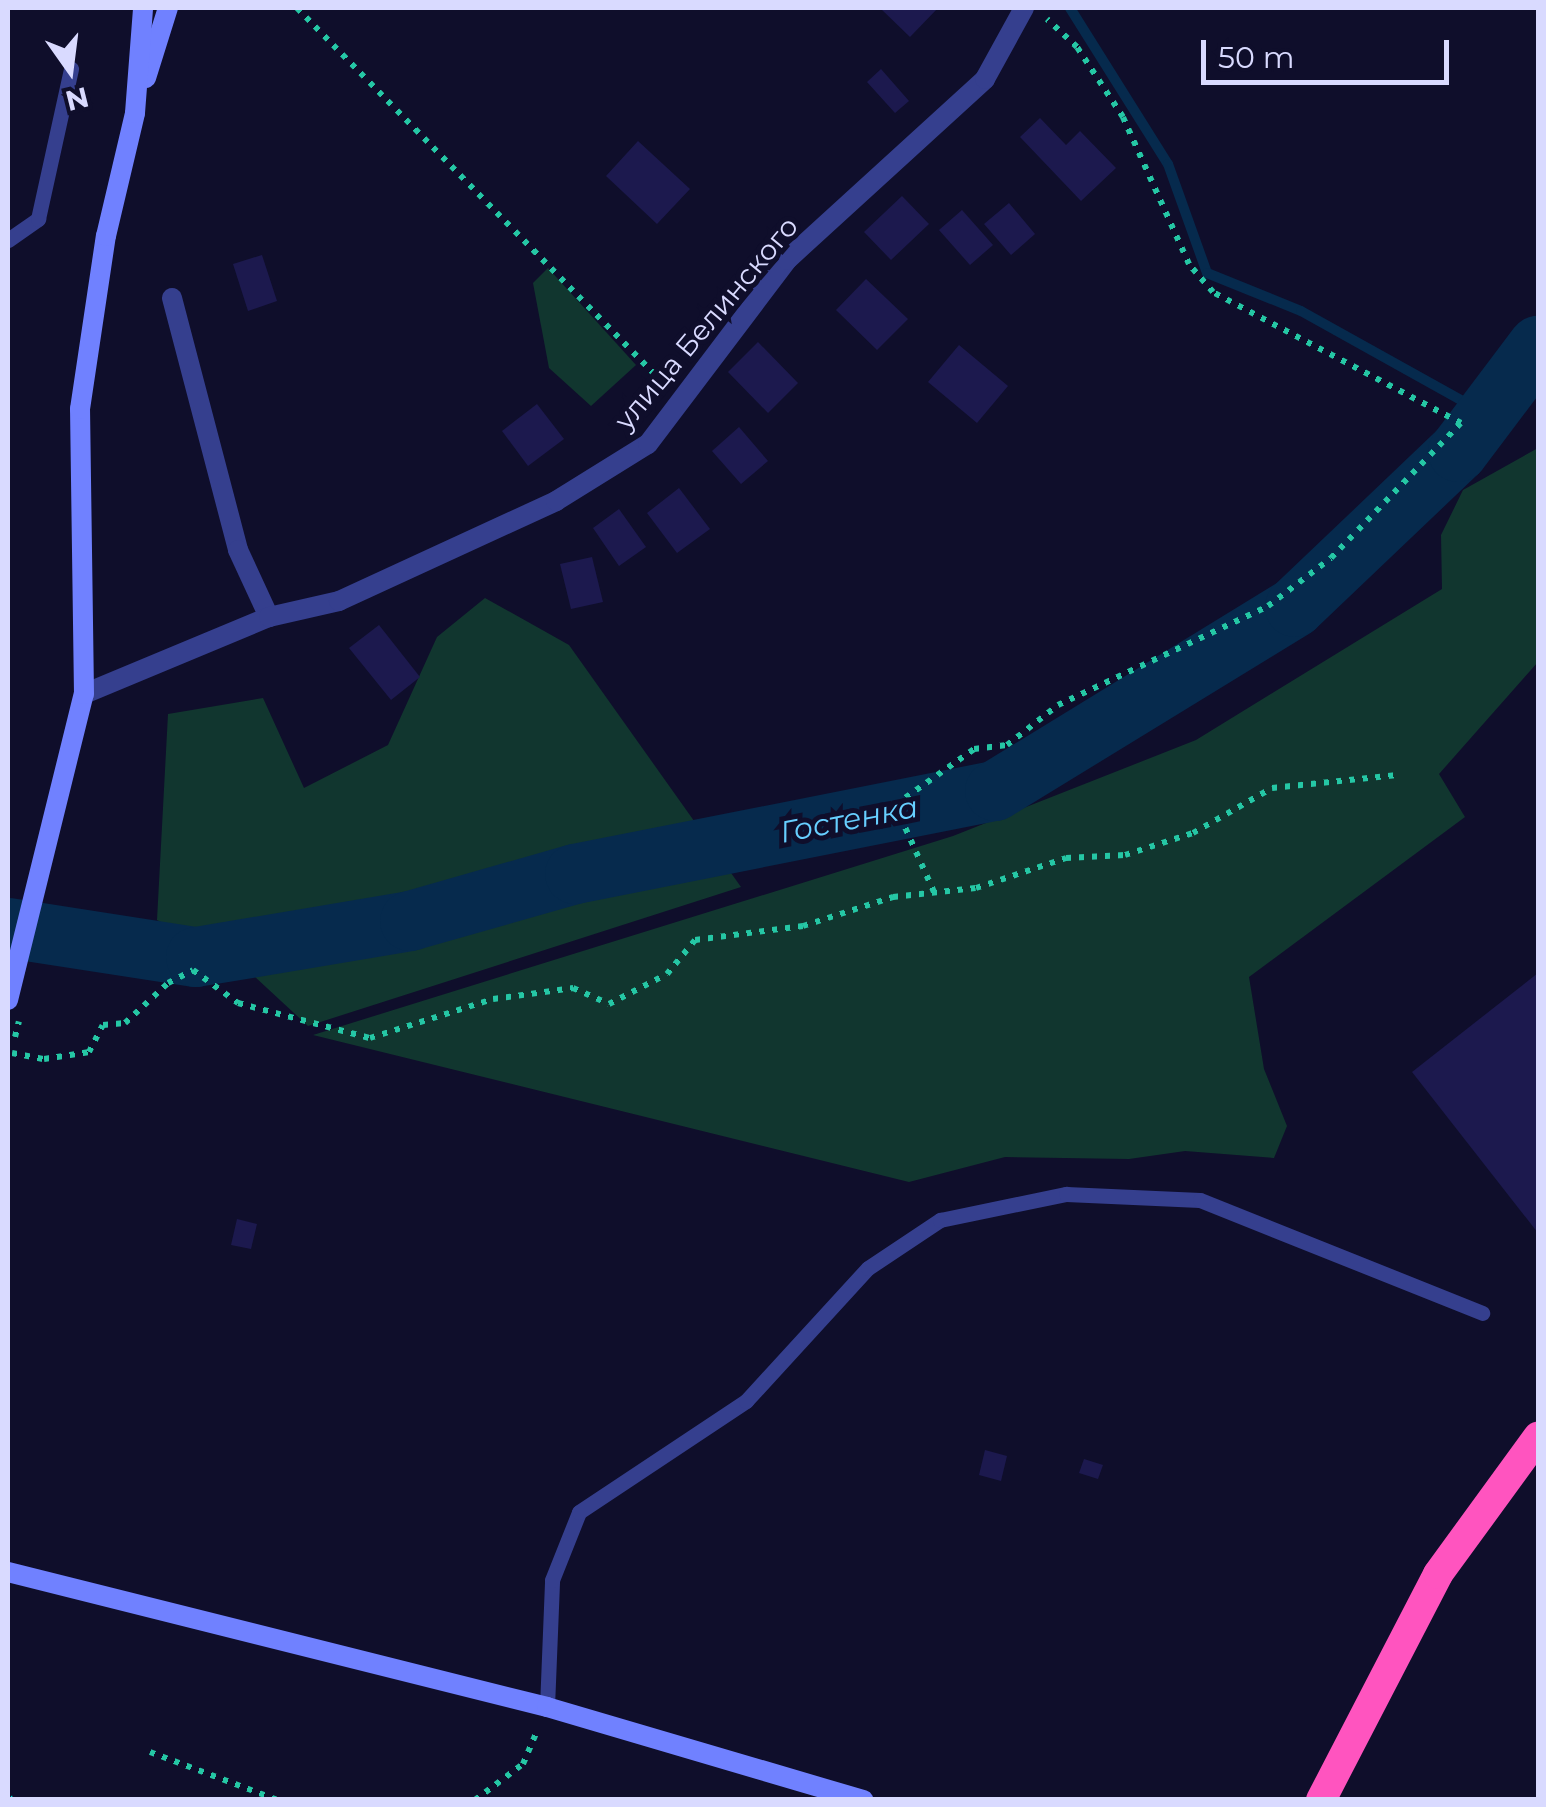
<!DOCTYPE html>
<meta charset="utf-8">
<style>
body{margin:0}
#map{position:relative;width:1546px;height:1807px;overflow:hidden;background:#0f0e2b;font-family:Montserrat,sans-serif}
div>[style]{position:absolute}
[style*='--x']{left:calc(var(--x)*1px);top:calc(var(--y)*1px);width:calc(var(--w)*1px);rotate:calc(var(--a)*1deg)}
.green>*{inset:0;background:#11362f}
.stream>*{height:10px;margin:-5px;padding:0 5px;transform-origin:5px;border-radius:5px;background:#062a4d}
.river>*{height:60px;margin:-30px;padding:0 30px;transform-origin:30px;border-radius:30px;background:#062a4d}
.building>*{inset:0;background:#1c194e}
.path>*{height:6px;margin-top:-3px;transform-origin:0;background:repeating-linear-gradient(90deg,#25c7a5 0 5px,transparent 0 13px)}
.lane>*{height:15px;margin:-7.5px;padding:0 7.5px;transform-origin:7.5px;border-radius:7.5px;background:#353f8e}
.street>*{height:20px;margin:-10px;padding:0 10px;transform-origin:10px;border-radius:10px;background:#353f8e}
.secondary>*{height:20px;margin:-10px;padding:0 10px;transform-origin:10px;border-radius:10px;background:#7081ff}
.highway>*{height:30px;margin:-15px;padding:0 15px;transform-origin:15px;border-radius:15px;background:#ff54bf}
.rail>*{height:11px;margin-top:-5.5px;transform-origin:0;background:repeating-linear-gradient(90deg,#0f0e2b 0 22px,#05fff3 0 44px);box-sizing:border-box;border-block:2px solid #05fff3}
span{translate:-50% -50%;white-space:nowrap;text-align:center;line-height:1.15;-webkit-text-stroke:10px #0f0e2b;paint-order:stroke}
.street-label{font-size:28px;color:#d9daff}
.water-label{font-size:30px;color:#67cfff;font-style:italic}
.frame{position:absolute;inset:0;border:10px solid #d9daff;pointer-events:none}
.north{position:absolute;left:20px;top:20px;width:100px;height:100px;-webkit-text-stroke:8px #0f0e2b;paint-order:stroke;rotate:166deg;font-size:28px;font-weight:700;line-height:40px;text-align:center;color:#d9daff}
.north::after{content:'';display:block;margin:auto;width:35px;height:45px;background:#d9daff;clip-path:polygon(50% 0,100% 100%,50% 72%,0 100%)}
.scale{position:absolute;left:1201px;top:40px;width:248px;height:45px;box-sizing:border-box;border:5px solid #d9daff;border-top:0;padding-left:12px;font-size:30px;line-height:35px;white-space:nowrap;color:#d9daff;-webkit-text-stroke:8px #0f0e2b;paint-order:stroke}
</style>
<div id="map">
<div class="green">
<i style="clip-path:polygon(548px 268px,636px 365px,591px 406px,549px 368px,533px 283px)"></i>
<i style="clip-path:polygon(1538px 448px,1538px 662px,1439px 774px,1465px 817px,1249px 977px,1264px 1069px,1287px 1126px,1274px 1158px,1185px 1151px,1129px 1159px,1005px 1157px,909px 1182px,313px 1035px,953px 836px,1196px 740px,1442px 589px,1441px 535px,1463px 490px)"></i>
<i style="clip-path:polygon(485px 598px,569px 645px,741px 887px,308px 1026px,242px 965px,157px 920px,168px 714px,263px 698px,304px 788px,388px 745px,437px 637px)"></i>
</div>
<div class="stream">
<i style="--x:1070;--y:8;--w:184;--a:57.9"></i>
<i style="--x:1168;--y:164;--w:116;--a:70.3"></i>
<i style="--x:1207;--y:273;--w:101;--a:22"></i>
<i style="--x:1301;--y:311;--w:212;--a:29.1"></i>
</div>
<div class="river">
<i style="--x:8;--y:928;--w:190;--a:8.8"></i>
<i style="--x:196;--y:957;--w:217;--a:-9.5"></i>
<i style="--x:410;--y:921;--w:172;--a:-15.9"></i>
<i style="--x:575;--y:874;--w:428;--a:-11.2"></i>
<i style="--x:995;--y:791;--w:352;--a:-31.5"></i>
<i style="--x:1295;--y:607;--w:225;--a:-43.6"></i>
<i style="--x:1458;--y:452;--w:133;--a:-53"></i>
</div>
<div class="building">
<i style="clip-path:polygon(880px 8px,938px 8px,910px 37px)"></i>
<i style="clip-path:polygon(881px 69px,909px 101px,895px 113px,867px 82px)"></i>
<i style="clip-path:polygon(1040px 118px,1066px 145px,1080px 131px,1116px 168px,1081px 201px,1020px 137px)"></i>
<i style="clip-path:polygon(638px 141px,690px 189px,657px 224px,606px 176px)"></i>
<i style="clip-path:polygon(902px 196px,929px 224px,891px 260px,864px 232px)"></i>
<i style="clip-path:polygon(1009px 203px,1035px 234px,1011px 255px,984px 224px)"></i>
<i style="clip-path:polygon(962px 210px,993px 245px,970px 265px,939px 230px)"></i>
<i style="clip-path:polygon(262px 255px,277px 301px,248px 311px,233px 264px)"></i>
<i style="clip-path:polygon(866px 279px,908px 319px,877px 350px,836px 310px)"></i>
<i style="clip-path:polygon(758px 342px,798px 383px,768px 413px,728px 372px)"></i>
<i style="clip-path:polygon(959px 345px,1008px 386px,977px 423px,928px 382px)"></i>
<i style="clip-path:polygon(537px 404px,564px 439px,528px 466px,502px 431px)"></i>
<i style="clip-path:polygon(739px 427px,768px 461px,741px 484px,712px 451px)"></i>
<i style="clip-path:polygon(679px 488px,710px 529px,677px 553px,647px 513px)"></i>
<i style="clip-path:polygon(619px 509px,646px 547px,619px 566px,593px 528px)"></i>
<i style="clip-path:polygon(592px 557px,603px 602px,571px 609px,560px 564px)"></i>
<i style="clip-path:polygon(379px 625px,420px 677px,391px 700px,349px 648px)"></i>
<i style="clip-path:polygon(1538px 973px,1538px 1233px,1412px 1072px)"></i>
<i style="clip-path:polygon(237px 1219px,257px 1224px,251px 1249px,231px 1245px)"></i>
<i style="clip-path:polygon(985px 1450px,1007px 1456px,1001px 1481px,979px 1475px)"></i>
<i style="clip-path:polygon(1084px 1459px,1103px 1465px,1098px 1479px,1079px 1473px)"></i>
</div>
<div class="path">
<i style="--x:297;--y:8;--w:525;--a:45.69"></i>
<i style="--x:934;--y:892;--w:95;--a:-114.1"></i>
<i style="--x:895;--y:805;--w:97;--a:-35.3"></i>
<i style="--x:974;--y:749;--w:33;--a:-7"></i>
<i style="--x:1007;--y:745;--w:65;--a:-38.1"></i>
<i style="--x:1058;--y:705;--w:232;--a:-25.2"></i>
<i style="--x:1268;--y:606;--w:79;--a:-37.3"></i>
<i style="--x:1331;--y:558;--w:187;--a:-46.1"></i>
<i style="--x:1461;--y:423;--w:280;--a:-152.2"></i>
<i style="--x:1213;--y:292;--w:37;--a:-131"></i>
<i style="--x:1189;--y:264;--w:161;--a:-114.2"></i>
<i style="--x:1123;--y:117;--w:84;--a:-123.3"></i>
<i style="--x:1077;--y:47;--w:41;--a:-137"></i>
<i style="--x:15;--y:1037;--w:16;--a:-76"></i>
<i style="--x:12;--y:1053;--w:33;--a:11"></i>
<i style="--x:44;--y:1059;--w:46;--a:-8.8"></i>
<i style="--x:89;--y:1052;--w:30;--a:-63"></i>
<i style="--x:103;--y:1025;--w:22;--a:-5"></i>
<i style="--x:125;--y:1023;--w:59;--a:-42.9"></i>
<i style="--x:168;--y:983;--w:28;--a:-27"></i>
<i style="--x:193;--y:970;--w:56;--a:36.3"></i>
<i style="--x:238;--y:1003;--w:137;--a:14.9"></i>
<i style="--x:370;--y:1038;--w:129;--a:-17.6"></i>
<i style="--x:493;--y:999;--w:81;--a:-7.8"></i>
<i style="--x:573;--y:988;--w:39;--a:24"></i>
<i style="--x:609;--y:1004;--w:65;--a:-27.3"></i>
<i style="--x:667;--y:974;--w:44;--a:-50.5"></i>
<i style="--x:695;--y:940;--w:109;--a:-7.4"></i>
<i style="--x:803;--y:926;--w:95;--a:-17.9"></i>
<i style="--x:893;--y:897;--w:83;--a:-6.2"></i>
<i style="--x:976;--y:888;--w:95;--a:-18.4"></i>
<i style="--x:1066;--y:858;--w:59;--a:-2.9"></i>
<i style="--x:1125;--y:855;--w:71;--a:-17.9"></i>
<i style="--x:1193;--y:833;--w:91;--a:-29.7"></i>
<i style="--x:1272;--y:788;--w:126;--a:-5.9"></i>
<i style="--x:150;--y:1752;--w:137;--a:20.6"></i>
<i style="--x:475;--y:1800;--w:60;--a:-36.9"></i>
<i style="--x:523;--y:1764;--w:36;--a:-67"></i>
</div>
<div class="lane">
<i style="--x:8;--y:240;--w:37;--a:-35"></i>
<i style="--x:38;--y:219;--w:154;--a:-77.6"></i>
<i style="--x:547;--y:1707;--w:127;--a:-87.7"></i>
<i style="--x:552;--y:1580;--w:73;--a:-68.3"></i>
<i style="--x:579;--y:1512;--w:201;--a:-33.6"></i>
<i style="--x:746;--y:1401;--w:180;--a:-47.5"></i>
<i style="--x:868;--y:1268;--w:87;--a:-33.7"></i>
<i style="--x:940;--y:1220;--w:129;--a:-11.7"></i>
<i style="--x:1066;--y:1194;--w:134;--a:2.6"></i>
<i style="--x:1200;--y:1200;--w:304;--a:21.8"></i>
</div>
<div class="street">
<i style="--x:172;--y:298;--w:260;--a:75.3"></i>
<i style="--x:238;--y:550;--w:74;--a:65.2"></i>
<i style="--x:84;--y:694;--w:200;--a:-22.6"></i>
<i style="--x:269;--y:617;--w:72;--a:-12.9"></i>
<i style="--x:339;--y:601;--w:239;--a:-24.7"></i>
<i style="--x:556;--y:501;--w:108;--a:-31.8"></i>
<i style="--x:648;--y:444;--w:231;--a:-52.9"></i>
<i style="--x:787;--y:260;--w:268;--a:-42.4"></i>
<i style="--x:985;--y:79;--w:81;--a:-61.2"></i>
</div>
<div class="secondary">
<i style="--x:146;--y:78;--w:73;--a:-72.6"></i>
<i style="--x:8;--y:1000;--w:315;--a:-76.1"></i>
<i style="--x:84;--y:694;--w:285;--a:-90.8"></i>
<i style="--x:80;--y:409;--w:175;--a:-81.5"></i>
<i style="--x:106;--y:236;--w:126;--a:-76.7"></i>
<i style="--x:135;--y:113;--w:105;--a:-85.6"></i>
<i style="--x:8;--y:1572;--w:556;--a:14.06"></i>
<i style="--x:547;--y:1707;--w:330;--a:16.4"></i>
</div>
<div class="highway">
<i style="--x:1321;--y:1800;--w:254;--a:-62.6"></i>
<i style="--x:1438;--y:1574;--w:170;--a:-53.9"></i>
</div>
<div class="rail">
<i style="--x:8;--y:1799;--w:1;--a:45"></i>
</div>
<div class="street-label">
<span style="left:706px;top:323px;rotate:-50deg">улица Белинского</span>
</div>
<div class="water-label">
<span style="left:849px;top:820px;rotate:-11deg">Гостенка</span>
</div>
<div class="frame"></div>
<div class="north">N</div>
<div class="scale">50 m</div>
</div>
